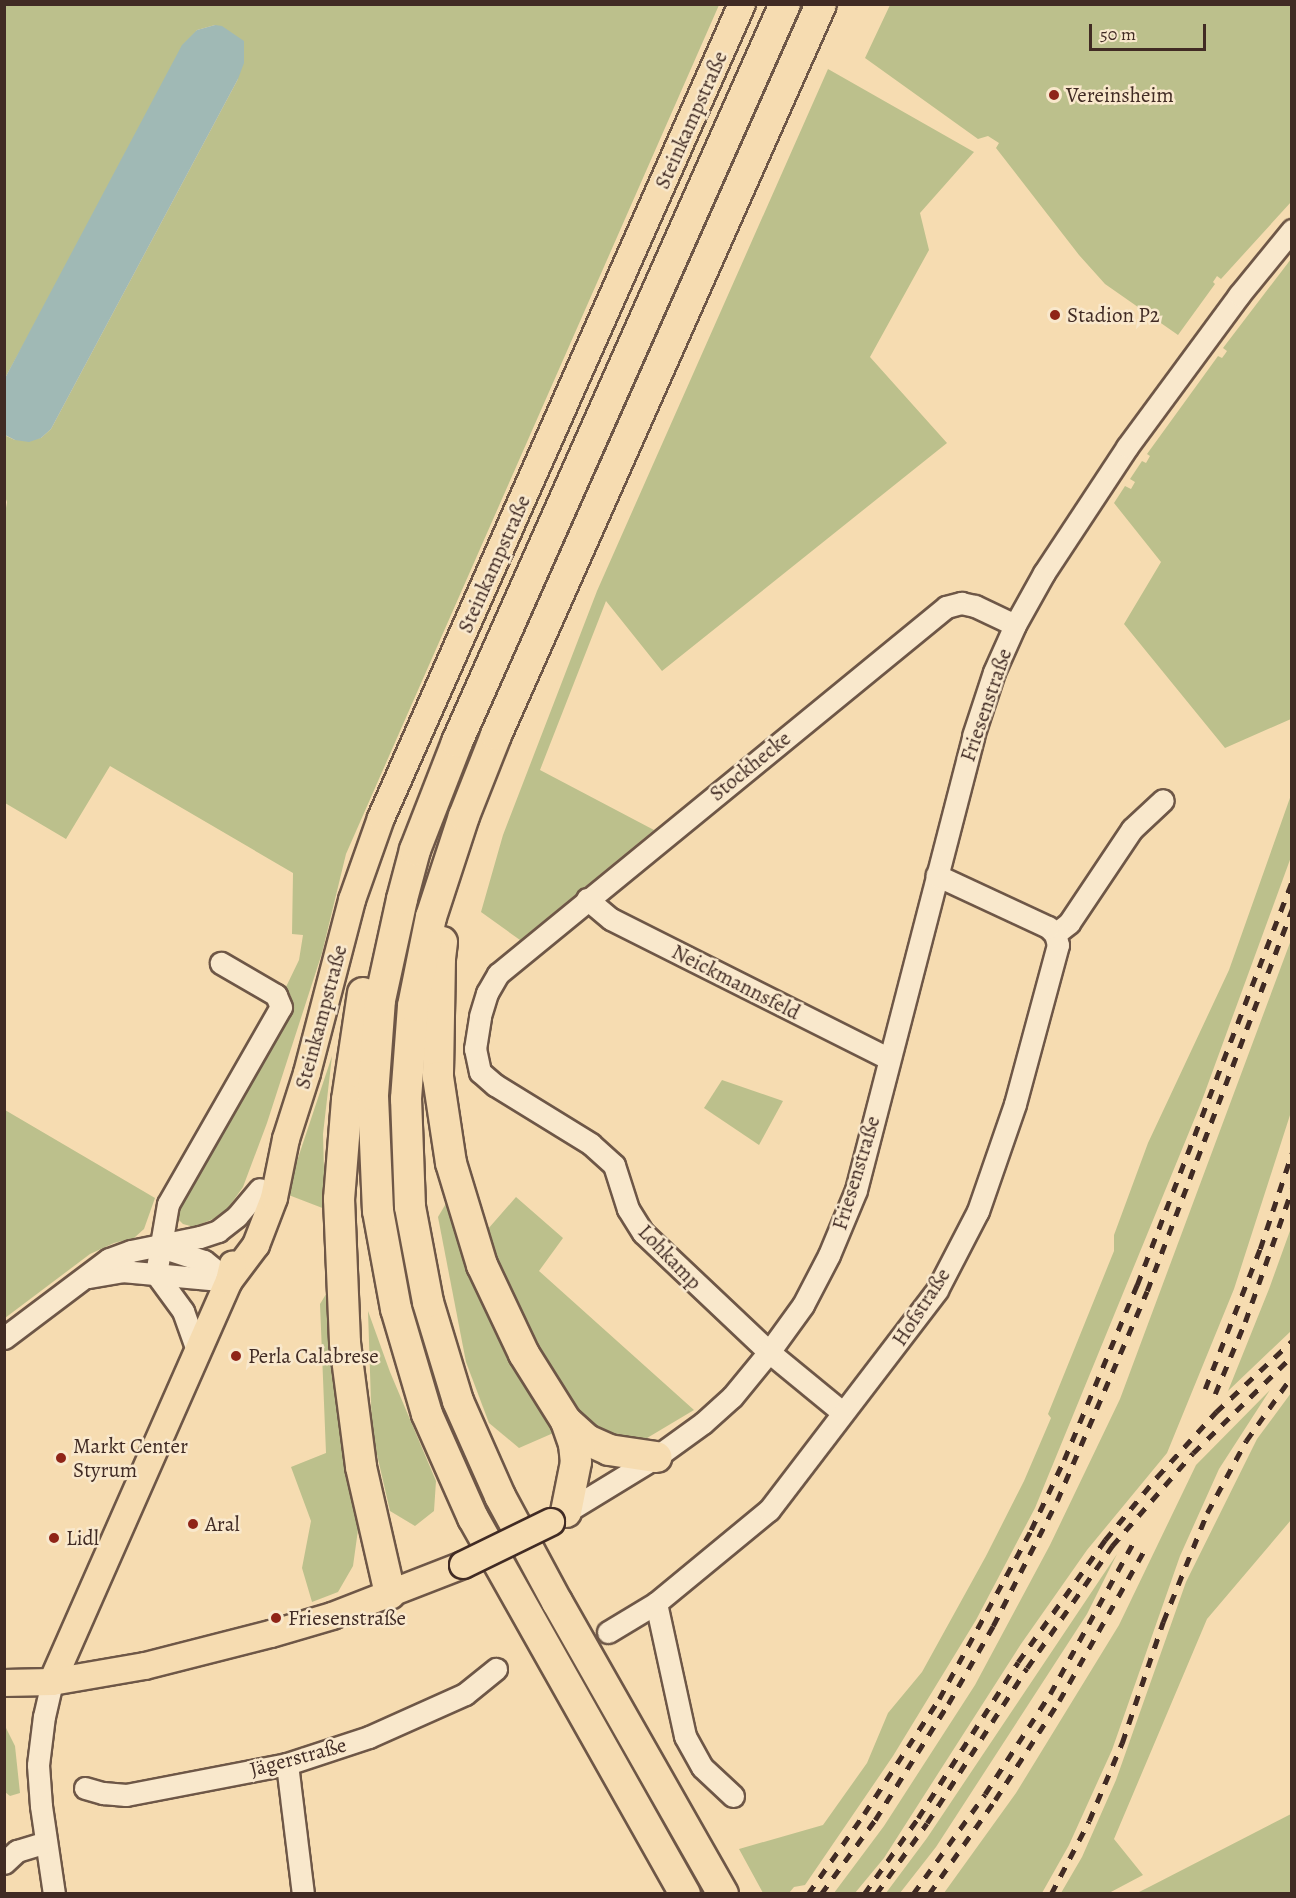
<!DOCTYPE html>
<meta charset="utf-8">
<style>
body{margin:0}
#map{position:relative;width:1296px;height:1898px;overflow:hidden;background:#f6dcb1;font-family:Alegreya,serif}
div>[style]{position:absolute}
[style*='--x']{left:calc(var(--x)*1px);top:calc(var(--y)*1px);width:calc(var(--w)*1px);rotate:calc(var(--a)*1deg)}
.green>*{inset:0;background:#bcc08c}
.water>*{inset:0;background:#a0b9b5}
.roads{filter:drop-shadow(2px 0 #6e5747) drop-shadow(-2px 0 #6e5747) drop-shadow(0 2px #6e5747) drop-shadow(0 -2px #6e5747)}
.minor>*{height:21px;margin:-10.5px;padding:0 10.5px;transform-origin:10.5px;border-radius:10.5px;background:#f9e8cc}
.major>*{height:26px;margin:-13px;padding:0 13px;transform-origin:13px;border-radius:13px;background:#f6dcb1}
.highway>*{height:30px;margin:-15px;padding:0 15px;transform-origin:15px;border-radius:15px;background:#f6dcb1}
.rail>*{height:4.5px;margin-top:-2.25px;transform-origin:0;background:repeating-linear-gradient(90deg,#412b24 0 10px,transparent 0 20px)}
.bridges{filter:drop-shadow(2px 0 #412b24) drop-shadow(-2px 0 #412b24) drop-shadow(0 2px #412b24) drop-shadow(0 -2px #412b24)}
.major-bridge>*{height:26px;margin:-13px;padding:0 13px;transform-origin:13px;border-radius:13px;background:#f6dcb1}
.dots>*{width:16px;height:16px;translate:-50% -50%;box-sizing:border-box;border:3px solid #f9e8cc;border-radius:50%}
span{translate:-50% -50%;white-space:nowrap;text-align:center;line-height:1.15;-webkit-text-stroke:5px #f9e8cc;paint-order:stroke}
.poi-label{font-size:21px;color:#412b24}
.left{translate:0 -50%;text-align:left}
.street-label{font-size:21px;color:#412b24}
.frame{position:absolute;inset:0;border:6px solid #412b24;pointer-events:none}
.scale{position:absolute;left:1089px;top:24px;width:117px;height:27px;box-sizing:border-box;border:3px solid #412b24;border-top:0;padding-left:8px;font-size:18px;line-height:21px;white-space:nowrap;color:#412b24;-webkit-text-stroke:4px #f9e8cc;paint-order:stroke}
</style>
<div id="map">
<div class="green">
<i style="clip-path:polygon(5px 5px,719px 5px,346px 854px,322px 953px,267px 1123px,243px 1187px,228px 1208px,213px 1219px,194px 1227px,183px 1224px,174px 1215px,286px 1022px,291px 1009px,291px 996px,285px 989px,299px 960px,303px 935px,292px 934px,293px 873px,110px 766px,66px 839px,5px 803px,4px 520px,7px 502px,4px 494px,4px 435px,15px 440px,41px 438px,51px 429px,238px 79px,215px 25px,197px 30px,5px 378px)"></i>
<i style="clip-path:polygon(890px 5px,1291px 5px,1291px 202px,1221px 279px,1217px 276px,1213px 282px,1215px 284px,1178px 335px,1105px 284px,1079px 255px,996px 148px,999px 143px,988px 136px,978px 139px,865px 58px)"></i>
<i style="clip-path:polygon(828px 69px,974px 152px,920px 213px,929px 250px,870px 357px,947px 443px,662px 671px,606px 601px,540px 770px,654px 830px,520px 940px,481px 912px,503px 835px,597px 591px)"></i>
<i style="clip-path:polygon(1291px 259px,1291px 719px,1225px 748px,1124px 624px,1161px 562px,1114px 503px,1125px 486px,1131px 489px,1135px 482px,1130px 479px,1142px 461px,1146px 463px,1150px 456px,1147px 454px,1218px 356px,1222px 358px,1225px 354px,1227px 351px,1223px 348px)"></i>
<i style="clip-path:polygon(1291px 795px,1291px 857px,1201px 1103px,1035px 1508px,976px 1620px,893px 1756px,805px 1885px,794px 1887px,789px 1893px,763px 1893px,739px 1849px,823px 1825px,867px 1763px,888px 1713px,922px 1672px,986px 1556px,1024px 1481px,1051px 1418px,1048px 1414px,1114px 1251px,1114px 1235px,1148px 1143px,1229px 970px)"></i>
<i style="clip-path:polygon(1291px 940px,1291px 1112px,1234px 1289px,1167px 1453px,1087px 1550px,1021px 1644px,884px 1858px,855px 1893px,834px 1893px,884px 1826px,975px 1685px,1050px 1545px,1120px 1399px)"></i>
<i style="clip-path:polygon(332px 1056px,323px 1134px,325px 1209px,286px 1194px)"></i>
<i style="clip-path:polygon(722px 1080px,783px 1101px,759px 1145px,704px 1108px)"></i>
<i style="clip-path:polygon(5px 1110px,155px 1198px,144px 1229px,134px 1238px,114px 1243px,90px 1254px,5px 1318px)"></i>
<i style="clip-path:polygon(451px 1195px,558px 1431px,519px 1448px,489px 1423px,466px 1362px,438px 1217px)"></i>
<i style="clip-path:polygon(516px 1197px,563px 1238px,539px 1271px,694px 1410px,637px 1444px,599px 1435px,581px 1417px,531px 1342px,481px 1237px)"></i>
<i style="clip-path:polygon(1291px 1228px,1291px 1331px,1228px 1391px,1269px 1289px)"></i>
<i style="clip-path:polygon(328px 1291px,358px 1530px,353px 1566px,338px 1592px,312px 1602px,302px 1568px,311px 1521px,291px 1467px,326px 1453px,320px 1304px)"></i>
<i style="clip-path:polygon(368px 1311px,390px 1372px,436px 1481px,434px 1511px,415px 1526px,390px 1511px,372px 1433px)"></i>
<i style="clip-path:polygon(1270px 1390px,1219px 1469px,1180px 1556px,1112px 1750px,1069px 1845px,1042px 1893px,944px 1893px,1016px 1793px,1119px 1625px,1196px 1465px)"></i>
<i style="clip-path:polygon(1291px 1393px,1291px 1520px,1207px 1619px,1114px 1839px,1143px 1875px,1109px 1893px,1061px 1893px,1082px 1857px,1116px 1780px,1186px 1582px,1257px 1439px)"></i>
<i style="clip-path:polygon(1117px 1554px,1087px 1614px,936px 1847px,900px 1893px,886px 1893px,927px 1838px)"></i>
<i style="clip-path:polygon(4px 1724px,15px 1746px,20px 1793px,10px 1796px,5px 1792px)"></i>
<i style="clip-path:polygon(1291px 1814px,1291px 1893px,1137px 1893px,1151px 1886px)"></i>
</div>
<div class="water">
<i style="clip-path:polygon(215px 25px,222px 26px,244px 41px,244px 63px,238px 79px,51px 429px,41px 438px,29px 442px,15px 440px,5px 435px,5px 378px,182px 45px,197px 30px)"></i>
</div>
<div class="roads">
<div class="minor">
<i style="--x:587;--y:899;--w:31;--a:40"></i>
<i style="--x:611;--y:919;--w:311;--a:26.7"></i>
<i style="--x:1055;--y:934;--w:18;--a:-38"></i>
<i style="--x:1069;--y:923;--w:113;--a:-56.2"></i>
<i style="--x:1132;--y:829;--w:42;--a:-43.1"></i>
<i style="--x:161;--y:1247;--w:45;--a:18"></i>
<i style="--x:204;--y:1261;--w:32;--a:39"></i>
<i style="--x:156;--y:1274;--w:71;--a:-80.3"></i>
<i style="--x:168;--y:1204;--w:227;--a:-60.2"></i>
<i style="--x:281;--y:1007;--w:13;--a:-113"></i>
<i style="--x:276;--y:995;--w:64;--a:-149.8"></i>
<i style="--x:156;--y:1274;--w:46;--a:53.9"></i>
<i style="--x:183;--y:1311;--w:41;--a:70.3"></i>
<i style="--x:89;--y:1277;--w:34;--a:-10"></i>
<i style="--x:122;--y:1271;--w:107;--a:5.3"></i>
<i style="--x:4;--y:1338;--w:131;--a:-37"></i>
<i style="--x:109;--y:1259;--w:23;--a:-20"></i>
<i style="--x:131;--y:1251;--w:70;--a:-11.5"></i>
<i style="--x:200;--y:1237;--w:19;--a:-18"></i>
<i style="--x:218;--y:1231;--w:24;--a:-38"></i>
<i style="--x:237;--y:1216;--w:35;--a:-50"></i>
<i style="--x:842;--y:1412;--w:94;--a:-140.6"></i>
<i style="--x:769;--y:1352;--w:173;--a:-136.6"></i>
<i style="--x:643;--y:1233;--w:28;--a:-122"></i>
<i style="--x:628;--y:1209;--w:46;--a:-107.7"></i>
<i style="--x:614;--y:1165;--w:31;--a:-138"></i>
<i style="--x:591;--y:1144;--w:113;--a:-148.4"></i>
<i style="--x:495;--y:1085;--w:20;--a:-139"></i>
<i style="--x:480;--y:1072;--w:24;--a:-102"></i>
<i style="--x:475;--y:1049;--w:33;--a:-81"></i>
<i style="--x:480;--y:1016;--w:24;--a:-73"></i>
<i style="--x:487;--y:993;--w:22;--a:-60"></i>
<i style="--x:498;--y:974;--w:579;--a:-39.32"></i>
<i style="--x:946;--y:607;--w:16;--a:-15"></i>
<i style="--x:961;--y:603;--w:14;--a:12"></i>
<i style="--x:975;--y:606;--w:44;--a:25.4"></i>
<i style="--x:566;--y:1512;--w:105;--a:-31.4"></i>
<i style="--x:656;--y:1457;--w:58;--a:-35.9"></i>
<i style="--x:703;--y:1423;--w:39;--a:-42"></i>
<i style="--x:732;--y:1397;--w:58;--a:-50.6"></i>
<i style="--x:769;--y:1352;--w:58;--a:-54.1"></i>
<i style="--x:803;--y:1305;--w:56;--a:-62.5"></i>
<i style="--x:829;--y:1255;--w:70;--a:-67.4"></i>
<i style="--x:856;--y:1190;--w:469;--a:-75.5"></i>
<i style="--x:973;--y:736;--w:67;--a:-71.8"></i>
<i style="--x:994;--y:672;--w:51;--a:-65.9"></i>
<i style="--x:1015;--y:625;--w:60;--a:-60.9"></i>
<i style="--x:1044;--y:573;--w:151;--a:-56.6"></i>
<i style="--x:1127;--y:447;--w:189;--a:-53.6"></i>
<i style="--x:1239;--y:295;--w:84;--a:-50.8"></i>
<i style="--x:608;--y:1632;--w:56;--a:-31.1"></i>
<i style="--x:52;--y:1682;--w:35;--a:103"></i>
<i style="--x:44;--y:1716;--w:49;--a:97"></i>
<i style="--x:38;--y:1765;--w:41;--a:85.8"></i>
<i style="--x:41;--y:1806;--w:89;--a:81.6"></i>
<i style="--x:287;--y:1764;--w:131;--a:83"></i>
<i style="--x:85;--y:1788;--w:19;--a:16"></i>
<i style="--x:103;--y:1793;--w:23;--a:5"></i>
<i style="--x:126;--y:1795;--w:164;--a:-10.9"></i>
<i style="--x:287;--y:1764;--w:86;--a:-18.2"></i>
<i style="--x:369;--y:1737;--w:105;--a:-24.1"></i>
<i style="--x:465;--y:1694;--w:40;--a:-39"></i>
<i style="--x:733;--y:1796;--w:42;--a:-136.9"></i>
<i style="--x:702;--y:1767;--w:35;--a:-119"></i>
<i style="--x:685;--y:1736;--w:136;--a:-102.3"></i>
<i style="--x:656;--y:1603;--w:146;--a:-39.5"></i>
<i style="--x:769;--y:1510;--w:277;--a:-52.6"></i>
<i style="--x:937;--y:1290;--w:89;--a:-62.6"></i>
<i style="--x:978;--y:1211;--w:113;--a:-70.9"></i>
<i style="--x:1015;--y:1104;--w:165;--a:-74.9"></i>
<i style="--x:1058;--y:945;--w:11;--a:-105"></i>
<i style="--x:1055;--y:934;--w:10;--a:-135"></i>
<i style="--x:1048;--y:927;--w:123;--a:-155.1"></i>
<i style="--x:4;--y:1863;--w:18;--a:-43"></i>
<i style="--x:17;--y:1851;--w:30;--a:-17"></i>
</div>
<div class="major">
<i style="--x:229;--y:1281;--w:45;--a:-53.1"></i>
<i style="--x:256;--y:1245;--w:50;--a:-69"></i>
<i style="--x:274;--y:1198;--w:60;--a:-78.5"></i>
<i style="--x:286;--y:1139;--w:69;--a:-72.3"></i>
<i style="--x:307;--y:1073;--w:179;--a:-75.4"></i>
<i style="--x:352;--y:900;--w:87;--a:-70.5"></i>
<i style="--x:381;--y:818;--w:890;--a:-66.08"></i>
<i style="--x:52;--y:1682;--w:438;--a:-66.2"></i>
<i style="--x:229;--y:1281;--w:17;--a:-77"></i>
<i style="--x:4;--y:1683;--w:48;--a:-1.2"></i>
<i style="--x:52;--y:1682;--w:94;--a:-9.8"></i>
<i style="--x:145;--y:1666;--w:130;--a:-14.3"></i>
<i style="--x:271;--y:1634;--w:64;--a:-16.4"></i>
<i style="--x:332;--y:1616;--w:141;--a:-21.3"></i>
</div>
<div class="highway">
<i style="--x:442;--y:942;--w:16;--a:97"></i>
<i style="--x:440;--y:958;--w:119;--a:91"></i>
<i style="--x:438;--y:1077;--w:87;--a:81.4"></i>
<i style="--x:451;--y:1163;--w:107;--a:73.1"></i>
<i style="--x:482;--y:1265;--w:98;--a:64.7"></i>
<i style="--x:524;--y:1354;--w:79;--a:57.9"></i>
<i style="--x:566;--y:1421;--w:24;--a:71"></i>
<i style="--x:574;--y:1444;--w:18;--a:84"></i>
<i style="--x:576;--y:1462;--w:51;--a:101.3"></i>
<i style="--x:363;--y:993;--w:108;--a:98.5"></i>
<i style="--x:347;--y:1100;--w:99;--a:94.6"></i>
<i style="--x:339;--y:1199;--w:144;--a:87.6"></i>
<i style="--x:345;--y:1343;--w:125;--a:82.6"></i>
<i style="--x:361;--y:1467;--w:130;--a:77.1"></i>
<i style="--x:566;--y:1421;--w:28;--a:42"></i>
<i style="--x:587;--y:1440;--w:24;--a:24"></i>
<i style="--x:609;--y:1450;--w:48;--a:8.5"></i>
<i style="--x:685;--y:1894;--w:432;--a:-119.4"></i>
<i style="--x:473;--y:1518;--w:114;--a:-113.9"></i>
<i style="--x:427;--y:1414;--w:109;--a:-106.4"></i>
<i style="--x:396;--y:1309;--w:100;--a:-100.4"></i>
<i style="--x:378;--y:1211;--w:116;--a:-92.5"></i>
<i style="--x:373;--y:1095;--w:95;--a:-85.8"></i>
<i style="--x:380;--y:1000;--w:103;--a:-77.7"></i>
<i style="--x:402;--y:899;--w:51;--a:-75.1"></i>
<i style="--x:415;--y:850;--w:116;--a:-68.7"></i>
<i style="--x:457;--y:742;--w:808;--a:-66.04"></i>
<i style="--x:723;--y:1894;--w:336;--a:-119.6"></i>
<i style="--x:557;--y:1602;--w:120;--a:-118.3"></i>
<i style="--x:500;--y:1496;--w:104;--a:-113.9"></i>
<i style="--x:458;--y:1401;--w:103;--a:-106.9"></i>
<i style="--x:428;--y:1302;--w:97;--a:-100.7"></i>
<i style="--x:410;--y:1207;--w:108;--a:-92.1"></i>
<i style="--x:406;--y:1099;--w:93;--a:-85.7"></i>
<i style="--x:413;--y:1006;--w:91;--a:-78.6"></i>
<i style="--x:431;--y:917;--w:106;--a:-71.9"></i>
<i style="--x:464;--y:816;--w:87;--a:-68.4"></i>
<i style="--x:496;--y:735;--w:800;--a:-66.03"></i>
</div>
</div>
<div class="rail">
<i style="--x:1205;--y:1389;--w:150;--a:-68.6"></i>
<i style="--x:1260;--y:1249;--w:101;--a:-71.6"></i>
<i style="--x:1215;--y:1394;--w:78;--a:-67.4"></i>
<i style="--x:1245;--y:1322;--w:141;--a:-70.5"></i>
<i style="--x:808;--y:1894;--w:98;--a:-55"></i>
<i style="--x:864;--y:1814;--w:137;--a:-56.9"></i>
<i style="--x:939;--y:1699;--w:192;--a:-61.4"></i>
<i style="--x:1031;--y:1530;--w:77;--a:-64.8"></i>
<i style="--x:1064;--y:1460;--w:190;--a:-67.4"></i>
<i style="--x:1137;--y:1285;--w:433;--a:-69"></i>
<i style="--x:821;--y:1894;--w:92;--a:-53.9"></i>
<i style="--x:875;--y:1820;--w:137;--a:-57.8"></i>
<i style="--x:948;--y:1704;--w:90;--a:-60"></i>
<i style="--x:993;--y:1626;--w:140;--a:-62.9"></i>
<i style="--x:1057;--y:1501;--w:228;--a:-66.8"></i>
<i style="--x:1147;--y:1291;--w:409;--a:-69.2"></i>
<i style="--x:864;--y:1894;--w:93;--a:-54.6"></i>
<i style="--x:918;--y:1818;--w:185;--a:-57.3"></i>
<i style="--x:1018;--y:1662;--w:150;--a:-54.5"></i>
<i style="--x:1105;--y:1540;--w:82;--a:-50.5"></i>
<i style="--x:1157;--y:1477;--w:88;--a:-47.8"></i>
<i style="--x:1216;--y:1412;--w:104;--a:-43.1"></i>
<i style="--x:876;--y:1894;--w:87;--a:-54.3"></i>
<i style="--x:927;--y:1823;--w:184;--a:-57.2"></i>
<i style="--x:1027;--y:1668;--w:149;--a:-55.1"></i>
<i style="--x:1112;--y:1546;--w:123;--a:-48.9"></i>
<i style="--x:1193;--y:1453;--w:139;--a:-44.4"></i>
<i style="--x:913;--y:1894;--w:123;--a:-54.2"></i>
<i style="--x:985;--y:1794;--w:119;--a:-57"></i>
<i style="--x:1050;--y:1694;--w:175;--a:-61.2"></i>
<i style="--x:929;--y:1894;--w:115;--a:-54.9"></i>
<i style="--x:995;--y:1800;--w:118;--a:-57.1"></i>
<i style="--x:1059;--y:1701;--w:177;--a:-60.5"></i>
<i style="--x:1051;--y:1894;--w:82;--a:-62.5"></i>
<i style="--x:1089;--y:1821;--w:85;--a:-67.1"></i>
<i style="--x:1122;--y:1743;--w:128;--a:-71.3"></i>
<i style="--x:1163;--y:1622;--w:118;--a:-68"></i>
<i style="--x:1207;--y:1513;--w:82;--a:-61.6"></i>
<i style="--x:1246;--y:1441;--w:80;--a:-54.7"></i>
</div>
<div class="bridges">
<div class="major-bridge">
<i style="--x:463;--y:1565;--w:98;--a:-26"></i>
</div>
</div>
<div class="dots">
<i style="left:1054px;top:95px;background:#8f2418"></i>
<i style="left:1055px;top:315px;background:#8f2418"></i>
<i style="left:236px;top:1356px;background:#8f2418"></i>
<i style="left:61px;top:1458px;background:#8f2418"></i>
<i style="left:193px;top:1524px;background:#8f2418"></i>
<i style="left:54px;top:1538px;background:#8f2418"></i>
<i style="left:276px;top:1618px;background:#8f2418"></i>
</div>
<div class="poi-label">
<span class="left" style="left:1066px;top:95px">Vereinsheim</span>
<span class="left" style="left:1067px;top:315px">Stadion P2</span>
<span class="left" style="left:248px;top:1356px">Perla Calabrese</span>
<span class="left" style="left:73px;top:1458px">Markt Center<br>Styrum</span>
<span class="left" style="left:205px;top:1524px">Aral</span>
<span class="left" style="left:66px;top:1538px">Lidl</span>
<span class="left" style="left:288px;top:1618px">Friesenstraße</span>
</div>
<div class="street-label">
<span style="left:691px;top:120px;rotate:-66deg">Steinkampstraße</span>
<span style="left:494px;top:564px;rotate:-66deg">Steinkampstraße</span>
<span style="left:986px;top:705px;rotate:-71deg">Friesenstraße</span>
<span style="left:750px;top:766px;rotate:-39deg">Stockhecke</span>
<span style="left:736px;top:982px;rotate:27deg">Neickmannsfeld</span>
<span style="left:321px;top:1017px;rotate:-75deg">Steinkampstraße</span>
<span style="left:856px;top:1173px;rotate:-73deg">Friesenstraße</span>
<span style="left:670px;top:1257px;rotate:46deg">Lohkamp</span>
<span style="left:921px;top:1307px;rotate:-57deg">Hofstraße</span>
<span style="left:298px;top:1757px;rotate:-15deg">Jägerstraße</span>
</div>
<div class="frame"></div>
<div class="scale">50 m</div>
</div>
